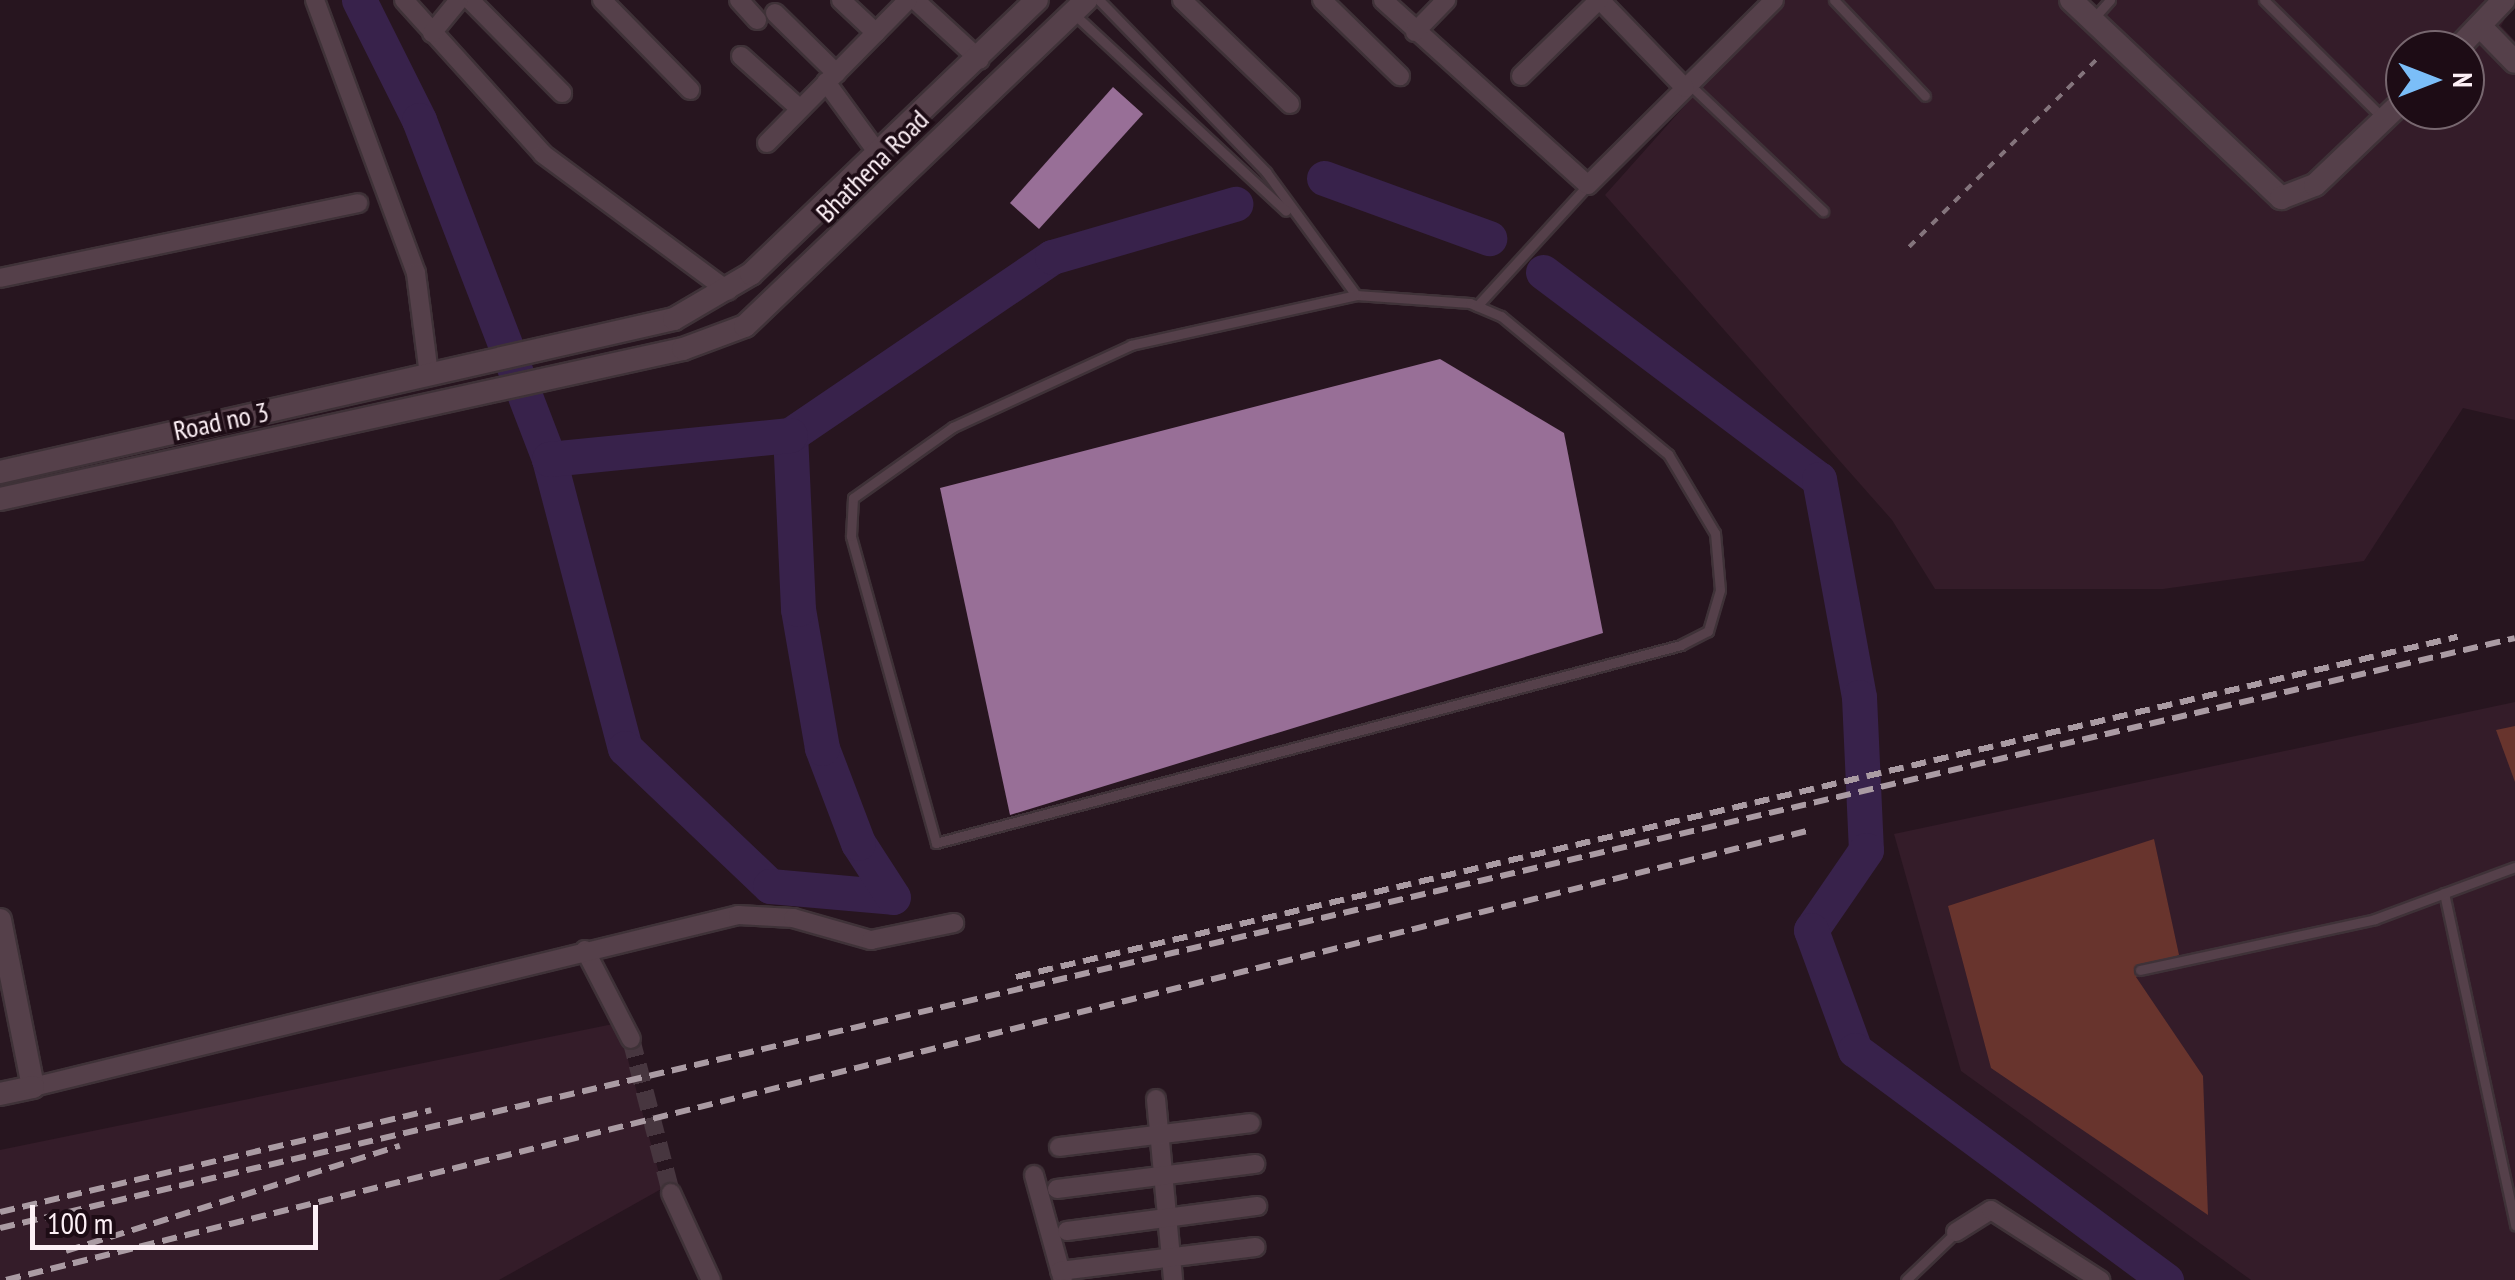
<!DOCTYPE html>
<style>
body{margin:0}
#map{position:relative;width:2515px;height:1280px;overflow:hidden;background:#27151f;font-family:"PT Sans Narrow",sans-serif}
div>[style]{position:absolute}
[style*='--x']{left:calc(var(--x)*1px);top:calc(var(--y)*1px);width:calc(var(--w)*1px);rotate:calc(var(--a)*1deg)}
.built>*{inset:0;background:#341c29}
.forest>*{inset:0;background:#68342d}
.river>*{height:35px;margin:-17.5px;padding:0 17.5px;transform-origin:17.5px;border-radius:17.5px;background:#38224b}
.building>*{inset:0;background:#986f97}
.minor-tunnel>*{height:18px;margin-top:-9px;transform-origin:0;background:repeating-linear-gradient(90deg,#47363f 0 18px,transparent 0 27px)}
.path>*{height:4px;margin-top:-2px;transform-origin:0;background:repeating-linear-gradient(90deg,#84747c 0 8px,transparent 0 16px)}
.roads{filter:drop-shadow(2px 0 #3f3238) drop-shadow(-2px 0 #3f3238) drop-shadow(0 2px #3f3238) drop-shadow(0 -2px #3f3238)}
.service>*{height:9px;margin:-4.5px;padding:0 4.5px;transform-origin:4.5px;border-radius:4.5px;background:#55404a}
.minor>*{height:18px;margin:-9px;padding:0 9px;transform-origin:9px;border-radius:9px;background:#55404a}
.tertiary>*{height:22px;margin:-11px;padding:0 11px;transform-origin:11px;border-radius:11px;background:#55404a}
.rail>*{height:6px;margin-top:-3px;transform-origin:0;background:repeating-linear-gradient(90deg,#aa9ba3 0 15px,transparent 0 23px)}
span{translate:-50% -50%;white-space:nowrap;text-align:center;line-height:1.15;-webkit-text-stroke:8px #1d0c15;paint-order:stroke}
.street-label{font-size:28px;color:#fdf0f6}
.north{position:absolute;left:2385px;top:30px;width:100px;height:100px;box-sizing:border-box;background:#1d0c15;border:2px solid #77676f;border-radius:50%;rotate:90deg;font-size:28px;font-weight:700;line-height:40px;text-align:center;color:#fdf0f6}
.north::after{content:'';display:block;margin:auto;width:35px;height:45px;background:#7bbef8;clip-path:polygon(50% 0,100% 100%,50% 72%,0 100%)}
.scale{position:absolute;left:30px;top:1205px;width:288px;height:45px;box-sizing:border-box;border:5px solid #fdf0f6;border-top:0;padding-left:12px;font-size:30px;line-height:35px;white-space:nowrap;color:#fdf0f6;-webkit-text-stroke:8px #1d0c15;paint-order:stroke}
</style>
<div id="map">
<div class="built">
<i style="clip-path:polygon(evenodd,1779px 0,2067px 0,2087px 16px,2103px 0,2515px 0,2501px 26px,2515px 41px,2515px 420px,2463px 408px,2364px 561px,2163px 589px,1935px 589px,1892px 520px,1605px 195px,1779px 0,2405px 50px,2465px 50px,2465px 110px,2405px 110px,2405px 50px)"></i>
<i style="clip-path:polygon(2515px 702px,2515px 1280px,2251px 1280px,1961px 1071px,1894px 834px)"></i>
<i style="clip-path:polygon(618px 1023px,663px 1188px,499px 1280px,0 1280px,0 1150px)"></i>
</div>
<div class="forest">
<i style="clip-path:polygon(2515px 726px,2515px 782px,2496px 730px)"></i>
<i style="clip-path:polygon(2154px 839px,2179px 955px,2136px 977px,2203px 1076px,2208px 1215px,1991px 1068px,1948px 906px)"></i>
</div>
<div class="river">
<i style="--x:359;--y:0;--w:134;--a:63.4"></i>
<i style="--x:419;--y:120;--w:363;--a:69"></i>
<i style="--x:549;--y:459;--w:299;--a:75.3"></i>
<i style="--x:625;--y:748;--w:200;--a:43.6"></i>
<i style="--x:770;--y:886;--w:123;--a:5.1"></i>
<i style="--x:893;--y:897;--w:64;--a:-122.9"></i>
<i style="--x:858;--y:843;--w:102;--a:-110.8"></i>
<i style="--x:822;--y:748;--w:141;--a:-99.8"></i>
<i style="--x:798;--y:609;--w:174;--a:-92.6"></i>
<i style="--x:790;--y:435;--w:317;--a:-34.2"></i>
<i style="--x:1052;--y:257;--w:191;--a:-16.2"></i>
<i style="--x:1324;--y:178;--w:176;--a:20"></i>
<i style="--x:1543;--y:272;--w:345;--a:36.9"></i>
<i style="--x:1819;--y:479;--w:222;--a:79.6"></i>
<i style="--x:1859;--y:697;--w:153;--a:87.4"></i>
<i style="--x:1866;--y:850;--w:97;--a:124.5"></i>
<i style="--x:1811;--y:930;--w:128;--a:69.9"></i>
<i style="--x:1855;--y:1050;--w:387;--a:36.5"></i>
<i style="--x:549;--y:459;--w:242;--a:-5.7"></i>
</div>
<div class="building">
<i style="clip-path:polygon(1113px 87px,1143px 114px,1039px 229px,1010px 203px)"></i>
<i style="clip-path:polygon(1440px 359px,1564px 433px,1603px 633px,1010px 815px,940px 488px)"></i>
</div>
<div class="minor-tunnel">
<i style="--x:631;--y:1039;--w:159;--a:75.4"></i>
</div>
<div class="path">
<i style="--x:1909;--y:247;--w:270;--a:-45"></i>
</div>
<div class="roads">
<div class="service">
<i style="--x:1099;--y:0;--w:240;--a:45.8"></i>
<i style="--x:1266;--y:172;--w:152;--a:53.8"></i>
<i style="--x:1834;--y:0;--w:132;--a:46.5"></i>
<i style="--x:2264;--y:0;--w:168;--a:44.8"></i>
<i style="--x:1074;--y:14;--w:289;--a:42.9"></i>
<i style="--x:2092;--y:20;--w:27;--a:-48"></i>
<i style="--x:1689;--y:84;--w:185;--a:43.5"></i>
<i style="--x:1356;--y:295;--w:114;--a:4"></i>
<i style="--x:1470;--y:303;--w:34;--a:23"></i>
<i style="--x:1501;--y:316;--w:217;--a:39.6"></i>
<i style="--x:1668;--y:454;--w:92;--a:59.3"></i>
<i style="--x:1715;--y:533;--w:57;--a:85"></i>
<i style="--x:1720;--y:590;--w:43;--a:106.3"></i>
<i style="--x:1708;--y:631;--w:30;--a:153"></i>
<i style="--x:1681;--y:645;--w:771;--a:165.12"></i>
<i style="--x:936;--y:843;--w:319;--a:-105.5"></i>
<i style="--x:851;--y:536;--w:38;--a:-87"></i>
<i style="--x:853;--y:498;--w:123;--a:-35.4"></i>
<i style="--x:953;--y:427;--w:196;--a:-24.7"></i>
<i style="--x:1131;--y:345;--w:230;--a:-12.5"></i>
<i style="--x:1477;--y:306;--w:164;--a:-47.5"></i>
<i style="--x:2444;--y:893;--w:340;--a:77.9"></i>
<i style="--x:2140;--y:970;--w:240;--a:-12.2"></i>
<i style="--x:2375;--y:919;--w:149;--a:-20.4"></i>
<i style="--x:1906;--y:1280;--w:69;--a:-43.8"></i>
</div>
<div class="minor">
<i style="--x:315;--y:0;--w:291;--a:69.7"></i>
<i style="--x:416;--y:273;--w:103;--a:82.7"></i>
<i style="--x:404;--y:0;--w:207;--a:47.9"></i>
<i style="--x:543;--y:154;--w:230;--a:36.5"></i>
<i style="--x:470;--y:0;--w:131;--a:45.3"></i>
<i style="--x:602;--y:0;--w:126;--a:45.6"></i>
<i style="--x:739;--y:0;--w:27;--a:48"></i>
<i style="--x:841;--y:0;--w:48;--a:43.3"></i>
<i style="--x:915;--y:0;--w:88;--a:42.7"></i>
<i style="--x:1182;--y:0;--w:150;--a:43.9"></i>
<i style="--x:1322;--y:0;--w:109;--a:44.3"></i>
<i style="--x:1383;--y:0;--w:276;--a:42.1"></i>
<i style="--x:1588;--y:185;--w:262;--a:-44.8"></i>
<i style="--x:1600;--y:0;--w:122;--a:46"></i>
<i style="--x:775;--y:13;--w:86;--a:44.5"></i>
<i style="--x:1415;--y:32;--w:45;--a:-45.9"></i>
<i style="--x:432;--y:33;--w:43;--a:-50.7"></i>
<i style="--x:741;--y:56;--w:79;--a:41.9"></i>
<i style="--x:1521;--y:76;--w:109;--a:-44.3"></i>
<i style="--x:826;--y:82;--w:87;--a:53.9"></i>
<i style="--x:767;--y:143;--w:201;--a:-45.4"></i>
<i style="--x:0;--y:278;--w:366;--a:-11.8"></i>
<i style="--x:585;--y:950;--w:100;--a:62.7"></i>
<i style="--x:33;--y:1087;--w:726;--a:-13.71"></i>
<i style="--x:738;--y:915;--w:55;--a:3.1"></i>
<i style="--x:793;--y:918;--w:81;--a:15.8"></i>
<i style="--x:871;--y:940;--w:85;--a:-11.6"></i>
<i style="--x:1156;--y:1099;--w:182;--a:84.6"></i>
<i style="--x:1059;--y:1147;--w:193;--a:-7.1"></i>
<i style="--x:1034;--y:1175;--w:109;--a:74.6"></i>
<i style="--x:1057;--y:1189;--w:200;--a:-7.2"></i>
<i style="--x:671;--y:1193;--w:96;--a:65.3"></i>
<i style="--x:1067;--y:1231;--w:192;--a:-7.5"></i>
<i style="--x:1956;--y:1232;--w:41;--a:-32.2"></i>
<i style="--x:1991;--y:1210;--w:130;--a:32.7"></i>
<i style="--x:1060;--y:1271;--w:197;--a:-7"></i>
</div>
<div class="tertiary">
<i style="--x:2071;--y:0;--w:289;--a:43.3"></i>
<i style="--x:2281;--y:198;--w:36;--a:-21"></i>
<i style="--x:2315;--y:185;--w:124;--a:-43.7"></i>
<i style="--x:2480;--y:26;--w:50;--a:45.8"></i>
<i style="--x:2456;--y:50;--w:69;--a:-46.2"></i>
<i style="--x:0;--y:472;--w:691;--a:-12.79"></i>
<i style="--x:674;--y:319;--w:89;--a:-30.3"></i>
<i style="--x:751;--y:274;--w:396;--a:-43.8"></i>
<i style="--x:0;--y:499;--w:699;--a:-12.39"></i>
<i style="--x:683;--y:349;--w:66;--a:-20.4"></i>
<i style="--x:745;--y:326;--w:472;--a:-43.7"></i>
<i style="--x:0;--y:920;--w:170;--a:78.8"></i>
<i style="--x:33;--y:1087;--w:34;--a:168"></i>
</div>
</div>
<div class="rail">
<i style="--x:1016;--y:977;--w:1481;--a:-13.28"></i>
<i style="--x:0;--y:1212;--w:443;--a:-13.3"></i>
<i style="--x:0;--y:1228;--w:2583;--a:-13.2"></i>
<i style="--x:66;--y:1251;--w:350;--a:-17.5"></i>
<i style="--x:6;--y:1280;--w:1856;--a:-14"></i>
</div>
<div class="street-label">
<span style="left:872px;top:166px;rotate:-45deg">Bhathena Road</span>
<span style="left:221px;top:421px;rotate:-12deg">Road no 3</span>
</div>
<div class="north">N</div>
<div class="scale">100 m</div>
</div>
